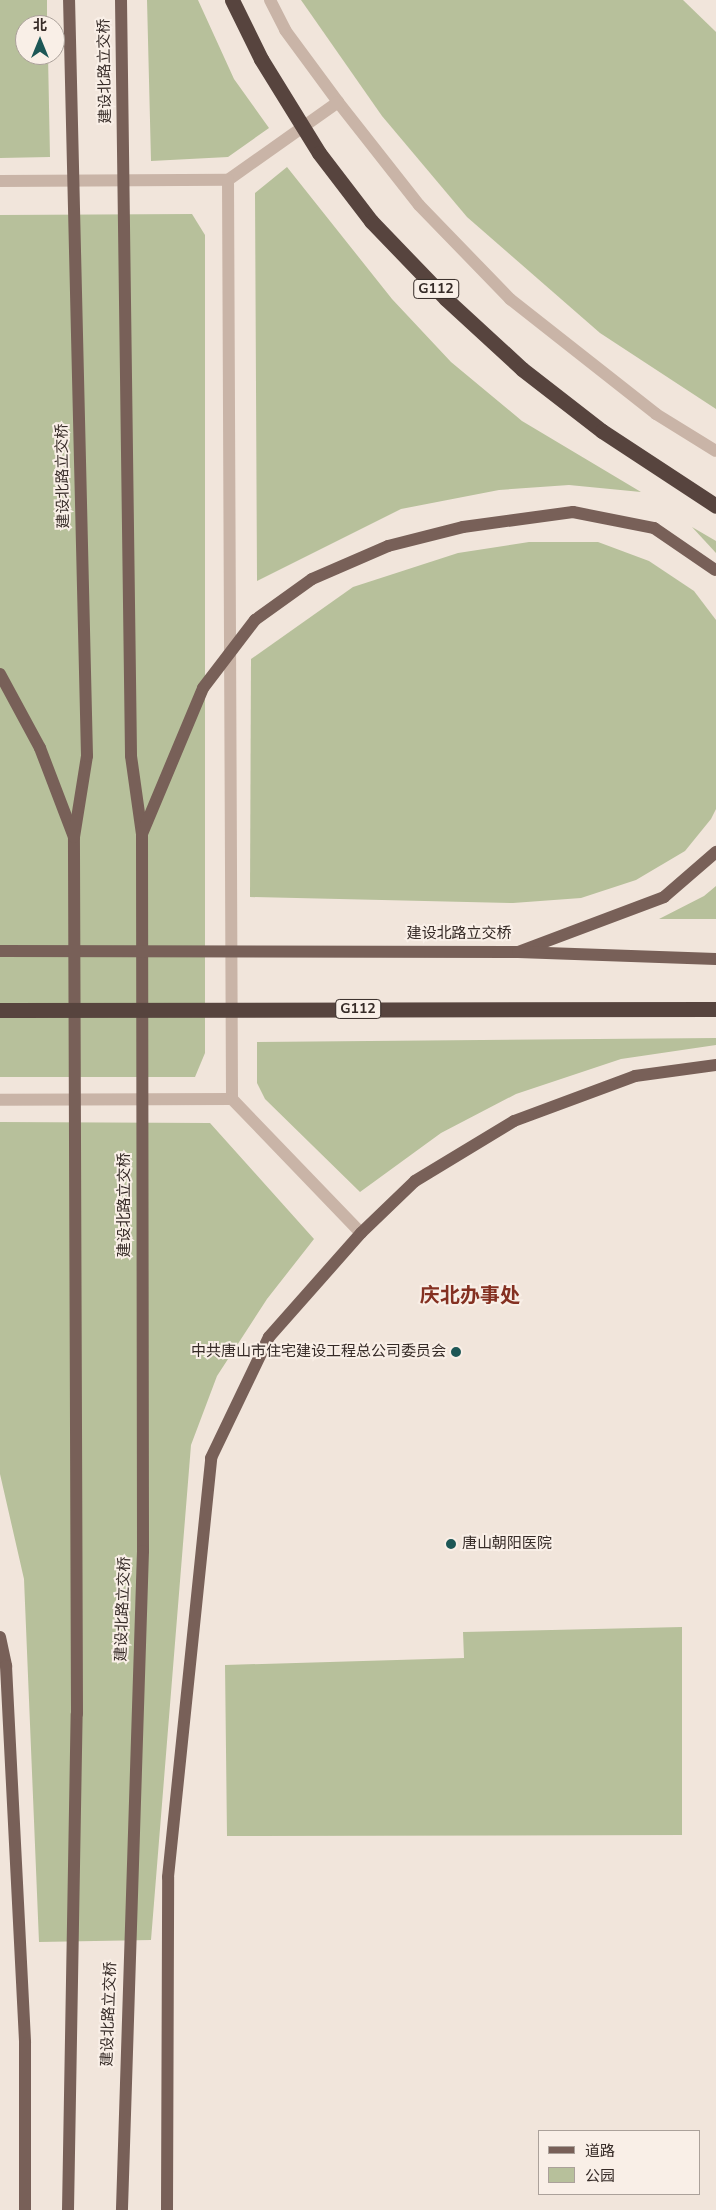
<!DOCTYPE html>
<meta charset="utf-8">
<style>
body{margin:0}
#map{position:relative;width:716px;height:2210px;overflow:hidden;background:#f1e5db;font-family:"Nunito Sans","Noto Sans SC",sans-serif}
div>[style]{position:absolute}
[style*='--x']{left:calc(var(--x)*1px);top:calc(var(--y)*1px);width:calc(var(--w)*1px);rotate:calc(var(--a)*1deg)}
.green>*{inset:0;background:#b7c09b}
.minor>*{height:12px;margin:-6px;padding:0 6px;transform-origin:6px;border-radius:6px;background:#c9b4a7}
.major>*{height:12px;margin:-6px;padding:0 6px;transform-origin:6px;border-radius:6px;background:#786058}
.major-bridge>*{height:12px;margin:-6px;padding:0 6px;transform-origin:6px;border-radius:6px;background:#786058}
.highway-bridge>*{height:15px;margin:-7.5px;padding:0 7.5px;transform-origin:7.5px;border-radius:7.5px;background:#57443e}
.dots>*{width:14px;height:14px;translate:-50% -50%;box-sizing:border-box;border:2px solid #f9efe7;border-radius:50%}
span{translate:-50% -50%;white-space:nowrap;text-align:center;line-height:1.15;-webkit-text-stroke:4px #f9efe7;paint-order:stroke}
.shield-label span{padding:1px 4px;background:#f9efe7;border:1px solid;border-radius:4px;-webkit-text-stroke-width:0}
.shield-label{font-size:14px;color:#362b27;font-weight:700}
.street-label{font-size:15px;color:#362b27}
.poi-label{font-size:15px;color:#362b27}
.right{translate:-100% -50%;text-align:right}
.left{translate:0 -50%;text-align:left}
.district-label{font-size:20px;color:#843021;font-weight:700}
.legend{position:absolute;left:538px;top:2130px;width:162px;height:65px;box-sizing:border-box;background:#f9efe7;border:1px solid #aba19a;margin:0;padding:6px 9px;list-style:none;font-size:15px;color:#362b27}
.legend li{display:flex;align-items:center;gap:10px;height:25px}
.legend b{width:25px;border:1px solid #aba19a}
.north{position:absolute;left:15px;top:15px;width:50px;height:50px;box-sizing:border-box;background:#f9efe7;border:1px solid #aba19a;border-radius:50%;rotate:0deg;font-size:14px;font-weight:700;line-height:20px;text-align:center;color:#362b27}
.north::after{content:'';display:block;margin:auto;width:18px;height:22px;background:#1d5756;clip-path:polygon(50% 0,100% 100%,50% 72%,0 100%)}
</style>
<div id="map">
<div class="green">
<i style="clip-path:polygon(0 0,47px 0,47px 25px,25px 25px,25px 55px,48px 55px,50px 157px,0 158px)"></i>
<i style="clip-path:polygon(147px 0,198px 0,234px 79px,269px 128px,228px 157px,151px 161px)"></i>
<i style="clip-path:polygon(301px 0,683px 0,716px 32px,716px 409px,600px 333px,467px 217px,382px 116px)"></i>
<i style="clip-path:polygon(287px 167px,392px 299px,451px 362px,522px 421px,641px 492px,569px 485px,499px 490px,401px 509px,257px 581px,255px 193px)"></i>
<i style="clip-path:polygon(192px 214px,205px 235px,205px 1053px,195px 1077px,0 1077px,0 215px)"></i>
<i style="clip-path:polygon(692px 527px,716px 541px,716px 553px)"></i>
<i style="clip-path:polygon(529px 542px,598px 542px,649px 561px,694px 591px,716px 620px,716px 809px,711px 819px,685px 851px,636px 880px,581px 898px,513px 903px,250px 897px,251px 659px,353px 587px,458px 553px)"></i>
<i style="clip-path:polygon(716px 886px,716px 919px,659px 919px,704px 896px)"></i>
<i style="clip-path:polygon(716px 1038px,716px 1045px,621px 1059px,516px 1094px,441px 1133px,360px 1192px,265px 1099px,257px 1083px,257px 1042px)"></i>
<i style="clip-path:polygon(0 1122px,210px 1123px,314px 1239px,267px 1299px,217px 1376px,191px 1445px,151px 1940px,39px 1942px,24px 1579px,0 1474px)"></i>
<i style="clip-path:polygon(682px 1627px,682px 1835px,227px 1836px,225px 1665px,464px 1658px,463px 1632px)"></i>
</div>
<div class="minor">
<i style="--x:270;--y:0;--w:34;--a:63"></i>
<i style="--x:285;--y:30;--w:89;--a:53.6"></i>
<i style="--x:338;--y:102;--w:131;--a:51.8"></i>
<i style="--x:419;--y:205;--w:131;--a:45.9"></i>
<i style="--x:510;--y:299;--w:186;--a:38.2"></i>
<i style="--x:656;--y:414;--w:70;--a:31.7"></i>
<i style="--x:228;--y:180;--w:135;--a:-35.3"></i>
<i style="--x:0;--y:181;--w:228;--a:-0.3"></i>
<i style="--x:228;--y:180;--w:919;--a:89.75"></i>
<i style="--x:232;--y:1099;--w:232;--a:179.8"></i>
<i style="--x:232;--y:1099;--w:186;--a:46.1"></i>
</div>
<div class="major">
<i style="--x:0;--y:674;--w:84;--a:61.6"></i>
<i style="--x:40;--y:748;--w:95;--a:69.1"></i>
<i style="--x:518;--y:952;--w:156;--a:-20.6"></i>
<i style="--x:664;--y:897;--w:69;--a:-40.9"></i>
<i style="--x:0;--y:1637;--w:30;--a:78"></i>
<i style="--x:6;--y:1666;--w:377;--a:87.1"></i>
<i style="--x:25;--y:2043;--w:167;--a:90"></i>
<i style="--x:167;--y:2210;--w:333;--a:-89.8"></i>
<i style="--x:168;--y:1877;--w:421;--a:-84.1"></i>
<i style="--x:211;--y:1458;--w:134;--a:-64.4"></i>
<i style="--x:269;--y:1337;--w:139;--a:-48.5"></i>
<i style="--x:361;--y:1233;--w:75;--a:-43.9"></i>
<i style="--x:415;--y:1181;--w:116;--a:-31.2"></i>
<i style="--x:514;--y:1121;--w:129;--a:-20.4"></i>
<i style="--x:635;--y:1076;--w:82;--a:-7.7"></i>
</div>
<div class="major-bridge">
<i style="--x:121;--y:0;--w:756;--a:89.24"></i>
<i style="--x:131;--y:756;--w:79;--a:82"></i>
<i style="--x:142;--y:834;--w:717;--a:89.92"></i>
<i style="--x:143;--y:1551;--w:659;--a:91.83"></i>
<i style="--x:142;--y:834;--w:158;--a:-67.3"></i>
<i style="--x:203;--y:688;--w:86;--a:-52.6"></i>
<i style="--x:255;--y:620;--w:70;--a:-35.7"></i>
<i style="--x:312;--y:579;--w:83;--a:-23.5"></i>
<i style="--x:388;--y:546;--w:77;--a:-14.2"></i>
<i style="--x:463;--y:527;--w:111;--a:-7.8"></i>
<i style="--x:573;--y:512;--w:83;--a:11.2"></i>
<i style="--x:654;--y:528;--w:74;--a:34.5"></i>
<i style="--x:0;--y:951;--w:518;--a:0.11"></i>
<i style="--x:518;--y:952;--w:198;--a:2"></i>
<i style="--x:68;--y:2210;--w:496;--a:-89"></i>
<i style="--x:77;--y:1714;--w:877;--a:-90.2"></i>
<i style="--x:74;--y:837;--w:82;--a:-80.9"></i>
<i style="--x:87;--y:756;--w:756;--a:-91.36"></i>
</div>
<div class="highway-bridge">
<i style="--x:232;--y:0;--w:66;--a:63.8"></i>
<i style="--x:261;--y:59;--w:110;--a:58.3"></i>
<i style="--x:319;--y:153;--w:86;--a:52.6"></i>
<i style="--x:371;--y:221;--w:108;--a:46.1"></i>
<i style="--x:446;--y:299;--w:103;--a:42.6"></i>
<i style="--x:522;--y:369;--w:101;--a:37.8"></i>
<i style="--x:602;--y:431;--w:136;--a:33.3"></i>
<i style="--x:0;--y:1010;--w:716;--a:-0.08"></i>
</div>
<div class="dots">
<i style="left:456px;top:1352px;background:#1d5756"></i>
<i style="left:451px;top:1544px;background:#1d5756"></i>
</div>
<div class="shield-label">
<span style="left:436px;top:289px">G112</span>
<span style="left:358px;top:1009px">G112</span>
</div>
<div class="street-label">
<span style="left:105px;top:71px;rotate:-91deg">建设北路立交桥</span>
<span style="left:63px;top:476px;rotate:-91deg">建设北路立交桥</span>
<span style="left:459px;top:934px">建设北路立交桥</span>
<span style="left:125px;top:1205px;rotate:-90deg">建设北路立交桥</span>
<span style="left:123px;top:1609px;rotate:-88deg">建设北路立交桥</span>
<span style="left:109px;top:2014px;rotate:-88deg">建设北路立交桥</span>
</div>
<div class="poi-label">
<span class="right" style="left:446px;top:1352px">中共唐山市住宅建设工程总公司委员会</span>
<span class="left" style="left:462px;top:1544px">唐山朝阳医院</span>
</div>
<div class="district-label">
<span style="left:470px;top:1295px">庆北办事处</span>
</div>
<ul class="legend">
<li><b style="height:6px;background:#786058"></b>道路</li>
<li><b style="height:14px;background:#b7c09b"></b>公园</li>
</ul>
<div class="north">北</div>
</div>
